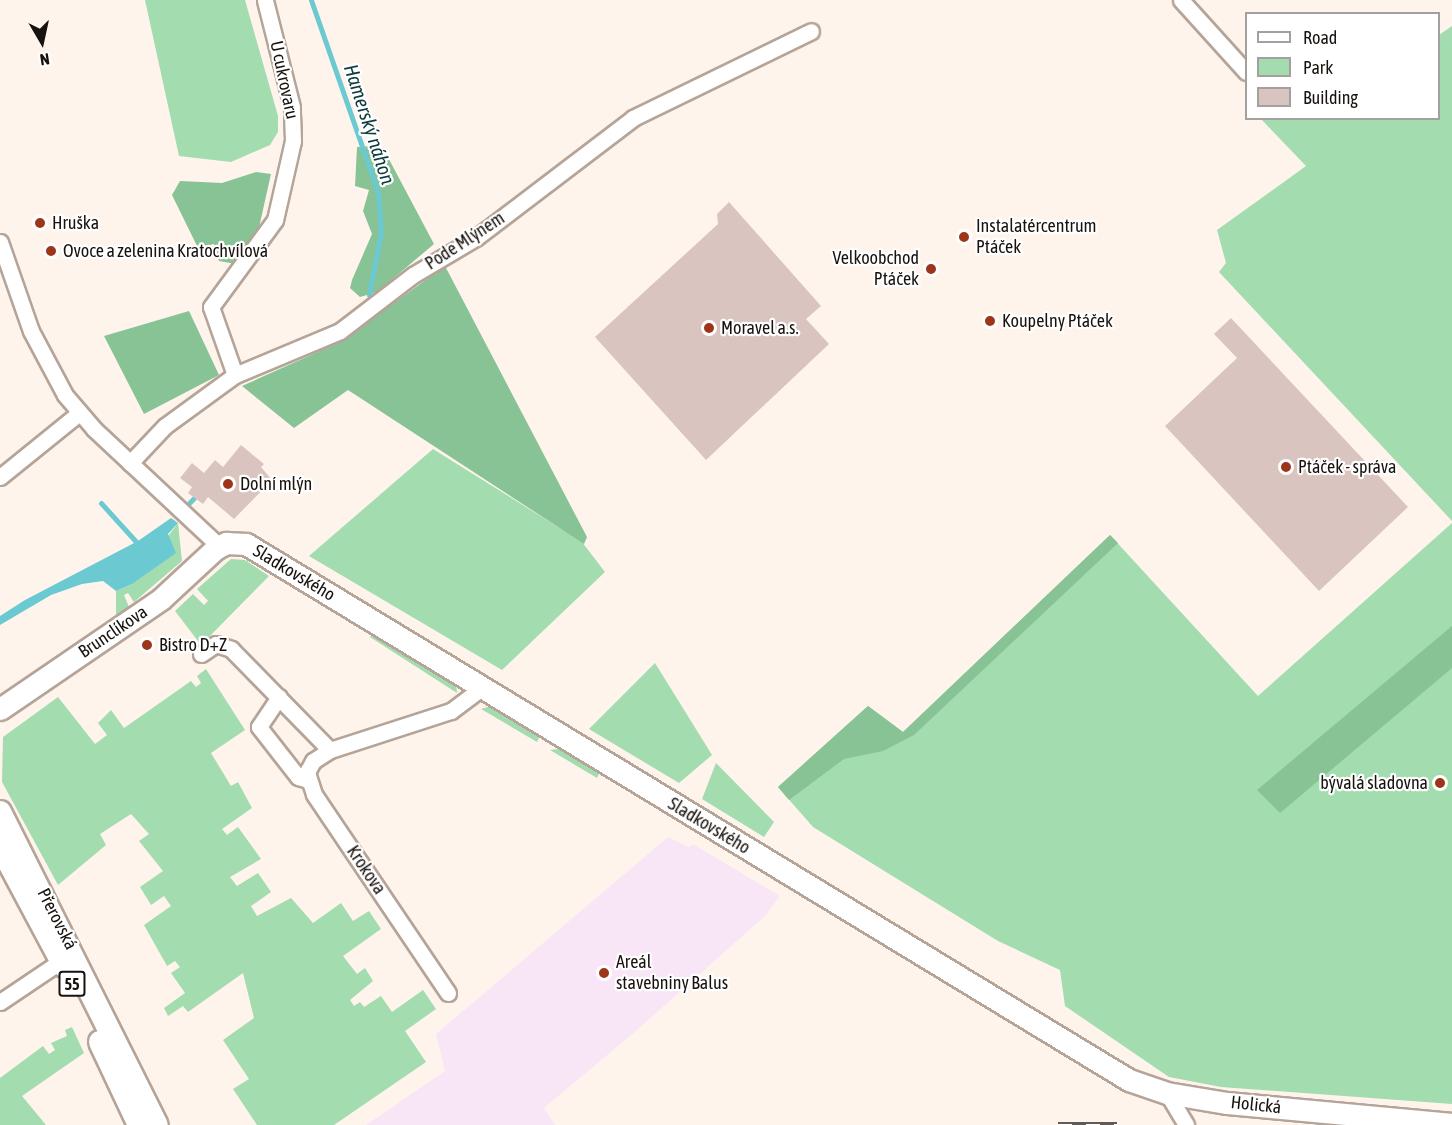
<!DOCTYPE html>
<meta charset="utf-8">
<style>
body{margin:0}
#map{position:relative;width:1452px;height:1125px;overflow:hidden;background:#fff4ec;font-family:"Asap Condensed",sans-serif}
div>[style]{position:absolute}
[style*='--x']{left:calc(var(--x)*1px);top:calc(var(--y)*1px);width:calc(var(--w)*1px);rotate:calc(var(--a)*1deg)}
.commercial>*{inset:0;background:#f8e6f6}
.green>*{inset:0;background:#a2dcaf}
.forest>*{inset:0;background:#87c395}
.water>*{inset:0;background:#6bcad1}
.stream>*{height:5px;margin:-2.5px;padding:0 2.5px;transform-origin:2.5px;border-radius:2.5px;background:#6bcad1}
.building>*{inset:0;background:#dac4c0}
.roads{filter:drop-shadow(2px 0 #b5a498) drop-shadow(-2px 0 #b5a498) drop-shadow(0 2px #b5a498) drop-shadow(0 -2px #b5a498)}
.street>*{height:15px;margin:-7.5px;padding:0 7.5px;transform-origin:7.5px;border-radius:7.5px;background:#fff}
.secondary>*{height:21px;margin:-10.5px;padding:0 10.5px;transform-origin:10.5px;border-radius:10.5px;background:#fff}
.primary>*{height:22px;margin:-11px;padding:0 11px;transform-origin:11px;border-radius:11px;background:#fff}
.rail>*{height:7px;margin-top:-3.5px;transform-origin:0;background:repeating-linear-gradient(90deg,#fff 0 14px,#625a55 0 28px);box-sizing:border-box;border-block:2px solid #625a55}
.dots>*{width:16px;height:16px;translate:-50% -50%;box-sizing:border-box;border:3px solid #fff;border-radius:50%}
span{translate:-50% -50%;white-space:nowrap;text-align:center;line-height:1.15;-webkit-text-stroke:4.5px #fff;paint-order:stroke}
.shield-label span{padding:2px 4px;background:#fff;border:2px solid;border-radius:4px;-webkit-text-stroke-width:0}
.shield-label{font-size:16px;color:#18120e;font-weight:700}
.street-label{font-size:18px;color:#18120e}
.poi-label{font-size:18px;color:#18120e}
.left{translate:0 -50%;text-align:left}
.right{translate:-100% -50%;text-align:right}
.water-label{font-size:20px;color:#0d3b3e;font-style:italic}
.legend{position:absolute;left:1245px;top:12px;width:195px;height:108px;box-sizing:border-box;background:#fff;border:2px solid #a3a09f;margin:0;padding:8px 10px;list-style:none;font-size:18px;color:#18120e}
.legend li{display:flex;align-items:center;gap:12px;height:30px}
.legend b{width:30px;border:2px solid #a3a09f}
.north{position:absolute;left:12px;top:12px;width:60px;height:60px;-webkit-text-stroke:4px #fff;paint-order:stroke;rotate:171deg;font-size:16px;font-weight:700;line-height:24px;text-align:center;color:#18120e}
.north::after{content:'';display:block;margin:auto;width:21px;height:27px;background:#18120e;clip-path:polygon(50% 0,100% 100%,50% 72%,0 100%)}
</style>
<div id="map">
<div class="commercial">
<i style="clip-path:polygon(668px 837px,689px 847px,693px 844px,780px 896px,766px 915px,636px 1031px,544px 1108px,555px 1125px,366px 1125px,445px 1071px,436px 1034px)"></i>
</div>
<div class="green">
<i style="clip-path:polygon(145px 0,245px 0,278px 116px,278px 132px,270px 145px,231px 162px,179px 156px)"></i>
<i style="clip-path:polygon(1452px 26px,1452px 521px,1219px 272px,1226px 263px,1217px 230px,1306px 166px,1261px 119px,1438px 118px,1439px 35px)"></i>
<i style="clip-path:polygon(433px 449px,582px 542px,605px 572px,502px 670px,309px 556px)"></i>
<i style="clip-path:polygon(178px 523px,182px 561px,134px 602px,128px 593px,124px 595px,129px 607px,116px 615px,116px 591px,132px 584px)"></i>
<i style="clip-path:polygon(1452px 523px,1452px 1104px,1221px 1087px,1169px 1077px,1065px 1006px,1060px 970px,998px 941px,813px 827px,778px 787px,868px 706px,903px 732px,1110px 535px,1258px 696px)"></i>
<i style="clip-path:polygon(231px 559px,245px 560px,269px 576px,201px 645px,175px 611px,193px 594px,204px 605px,208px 601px,197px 589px)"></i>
<i style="clip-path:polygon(373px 633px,456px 682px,457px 693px,370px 637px)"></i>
<i style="clip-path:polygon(655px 663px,712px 755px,679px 783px,589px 729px)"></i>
<i style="clip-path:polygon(206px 669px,245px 730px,211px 753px,231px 786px,238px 782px,252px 808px,222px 829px,227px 835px,238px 827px,261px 859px,230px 877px,237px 886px,258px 873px,271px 892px,251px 906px,257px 916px,291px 898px,313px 923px,341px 903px,353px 921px,369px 911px,381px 929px,343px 956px,357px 974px,365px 968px,373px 981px,350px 1000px,354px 1006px,360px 1002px,364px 1007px,381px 996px,392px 1012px,423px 990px,436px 1009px,405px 1031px,426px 1062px,334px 1125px,257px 1125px,233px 1089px,249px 1079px,223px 1040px,254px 1018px,243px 973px,188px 1012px,183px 1006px,168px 1016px,164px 1008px,185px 993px,171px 973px,180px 967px,175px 961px,167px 966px,144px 925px,171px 906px,164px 896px,151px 905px,140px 887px,163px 871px,139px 841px,149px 834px,131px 814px,100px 834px,106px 845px,58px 885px,2px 782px,3px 737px,58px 697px,95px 744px,107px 735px,98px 723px,111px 710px,124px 728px,191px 681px,196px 687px,201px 683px,197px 676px)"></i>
<i style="clip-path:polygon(494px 705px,541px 734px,537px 742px,481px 709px)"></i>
<i style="clip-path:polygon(558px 745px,601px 770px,597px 778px,550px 750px,558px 749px)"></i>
<i style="clip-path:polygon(716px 763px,774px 822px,764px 837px,702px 799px)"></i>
<i style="clip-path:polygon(72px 1027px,84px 1053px,22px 1096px,46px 1125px,0 1125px,0 1078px,43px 1046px,49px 1054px,55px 1050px,51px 1043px,67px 1036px,65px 1030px)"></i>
</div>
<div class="forest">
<i style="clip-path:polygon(374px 146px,383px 148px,434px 244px,377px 292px,360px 297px,350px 288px,352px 280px,372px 234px,363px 211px,369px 190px,355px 186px,357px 147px)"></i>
<i style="clip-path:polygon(256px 172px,271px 174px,258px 232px,236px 264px,219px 261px,214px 244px,198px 248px,172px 195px,180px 181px,222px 183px)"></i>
<i style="clip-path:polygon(445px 266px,587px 537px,584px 544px,348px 390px,294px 428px,242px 386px,340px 342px)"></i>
<i style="clip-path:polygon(189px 311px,219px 375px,144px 414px,104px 336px)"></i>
<i style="clip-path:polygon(1110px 535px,1118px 543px,914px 735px,883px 751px,844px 759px,789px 800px,778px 787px,868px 706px,903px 732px)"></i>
<i style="clip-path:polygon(1452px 626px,1452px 668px,1280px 813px,1257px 790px)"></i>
</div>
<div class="water">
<i style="clip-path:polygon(171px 518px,178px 523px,168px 534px,176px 553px,132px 584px,116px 591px,103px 581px,82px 584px,51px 595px,0 625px,0 616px,25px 600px,138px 541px)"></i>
</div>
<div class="stream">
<i style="--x:311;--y:0;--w:203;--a:70.8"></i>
<i style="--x:378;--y:192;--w:40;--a:85.7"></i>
<i style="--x:381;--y:232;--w:64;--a:100.8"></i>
<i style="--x:101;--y:503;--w:58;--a:47.8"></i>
<i style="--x:189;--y:503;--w:7;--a:-45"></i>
</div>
<div class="building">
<i style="clip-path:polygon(729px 202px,821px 306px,806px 319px,829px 344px,706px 460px,595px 337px,718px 224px,717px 214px)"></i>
<i style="clip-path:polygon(1231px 318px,1408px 507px,1319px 591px,1165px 426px,1237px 358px,1214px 334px)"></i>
<i style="clip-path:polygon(241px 445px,264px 464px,261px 467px,272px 480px,234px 519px,208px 497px,203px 504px,188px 493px,192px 487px,180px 478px,192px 463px,204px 473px,215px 460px,223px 467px)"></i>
</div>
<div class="roads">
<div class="street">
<i style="--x:1181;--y:0;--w:97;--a:47.9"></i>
<i style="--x:0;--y:242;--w:94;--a:70.8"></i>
<i style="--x:31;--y:331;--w:72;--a:62"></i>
<i style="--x:65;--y:395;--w:45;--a:49.5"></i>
<i style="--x:94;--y:429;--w:171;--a:43.1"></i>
<i style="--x:235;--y:375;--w:72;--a:-109.4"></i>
<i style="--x:211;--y:307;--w:108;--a:-53.7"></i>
<i style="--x:275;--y:220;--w:81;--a:-77.2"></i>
<i style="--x:293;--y:141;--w:34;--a:-92"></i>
<i style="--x:292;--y:107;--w:110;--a:-104.2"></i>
<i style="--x:130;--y:463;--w:51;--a:-46.6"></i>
<i style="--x:165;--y:426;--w:87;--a:-36.1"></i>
<i style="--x:235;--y:375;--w:114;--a:-22.7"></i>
<i style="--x:340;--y:331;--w:92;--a:-37.5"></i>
<i style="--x:413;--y:275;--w:74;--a:-30.7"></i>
<i style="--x:477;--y:237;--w:196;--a:-37.3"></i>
<i style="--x:633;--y:118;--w:198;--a:-26"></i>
<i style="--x:0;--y:477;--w:102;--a:-39"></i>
<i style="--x:201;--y:654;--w:18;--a:-34"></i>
<i style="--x:216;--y:644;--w:16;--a:18"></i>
<i style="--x:231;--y:649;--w:141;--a:45.6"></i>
<i style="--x:279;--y:697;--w:36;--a:124"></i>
<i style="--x:259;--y:727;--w:63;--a:52"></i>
<i style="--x:298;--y:777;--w:10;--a:17"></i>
<i style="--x:448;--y:993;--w:240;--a:-124"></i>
<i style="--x:314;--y:794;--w:23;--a:-108"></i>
<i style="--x:307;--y:772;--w:13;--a:-61"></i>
<i style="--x:313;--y:761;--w:20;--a:-33"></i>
<i style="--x:330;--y:750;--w:127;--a:-17.9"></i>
<i style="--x:451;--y:711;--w:39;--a:-37"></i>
<i style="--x:0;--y:1002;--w:81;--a:-33.9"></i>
<i style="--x:1167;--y:1093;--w:37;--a:59"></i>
</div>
<div class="secondary">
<i style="--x:0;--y:709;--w:195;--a:-34.3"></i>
<i style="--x:161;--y:599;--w:74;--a:-42.8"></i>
<i style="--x:215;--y:549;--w:13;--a:-29"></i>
<i style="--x:226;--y:543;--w:20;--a:3"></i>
<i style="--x:246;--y:544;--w:1033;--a:31.26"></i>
<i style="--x:1129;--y:1080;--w:40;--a:18.9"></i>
<i style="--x:1167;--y:1093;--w:61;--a:9.5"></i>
<i style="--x:1227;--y:1103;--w:226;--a:5.3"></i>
</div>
<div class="primary">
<i style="--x:0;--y:812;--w:350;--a:63.4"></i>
<i style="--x:0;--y:846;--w:136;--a:61.9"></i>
<i style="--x:100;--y:1042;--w:92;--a:64.8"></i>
</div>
</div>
<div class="rail">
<i style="--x:1058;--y:1125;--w:59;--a:0"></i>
</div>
<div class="dots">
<i style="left:40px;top:223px;background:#9d351a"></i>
<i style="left:964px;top:237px;background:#9d351a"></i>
<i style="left:51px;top:251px;background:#9d351a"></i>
<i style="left:931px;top:269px;background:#9d351a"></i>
<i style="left:990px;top:321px;background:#9d351a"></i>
<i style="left:709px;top:328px;background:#9d351a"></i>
<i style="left:1286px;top:467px;background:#9d351a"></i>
<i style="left:228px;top:484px;background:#9d351a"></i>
<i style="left:147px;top:645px;background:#9d351a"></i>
<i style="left:1440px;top:783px;background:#9d351a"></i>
<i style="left:604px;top:973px;background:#9d351a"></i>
</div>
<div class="shield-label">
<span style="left:72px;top:984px">55</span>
</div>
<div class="street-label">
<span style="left:284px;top:80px;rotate:78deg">U cukrovaru</span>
<span style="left:465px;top:241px;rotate:-33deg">Pode Mlýnem</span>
<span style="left:294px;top:573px;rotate:31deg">Sladkovského</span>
<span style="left:113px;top:632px;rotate:-34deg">Brunclíkova</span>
<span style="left:709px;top:826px;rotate:31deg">Sladkovského</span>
<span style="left:366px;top:870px;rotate:56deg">Krokova</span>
<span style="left:57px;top:919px;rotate:63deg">Přerovská</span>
<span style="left:1256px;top:1105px;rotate:6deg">Holická</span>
</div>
<div class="poi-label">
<span class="left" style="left:52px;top:223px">Hruška</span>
<span class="left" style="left:976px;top:237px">Instalatércentrum<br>Ptáček</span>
<span class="left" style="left:63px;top:251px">Ovoce a zelenina Kratochvílová</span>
<span class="right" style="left:919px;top:269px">Velkoobchod<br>Ptáček</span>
<span class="left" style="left:1002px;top:321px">Koupelny Ptáček</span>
<span class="left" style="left:721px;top:328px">Moravel a.s.</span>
<span class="left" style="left:1298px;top:467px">Ptáček - správa</span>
<span class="left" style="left:240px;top:484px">Dolní mlýn</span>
<span class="left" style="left:159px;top:645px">Bistro D+Z</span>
<span class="right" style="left:1428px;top:783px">bývalá sladovna</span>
<span class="left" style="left:616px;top:973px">Areál<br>stavebniny Balus</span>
</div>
<div class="water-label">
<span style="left:370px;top:124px;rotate:72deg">Hamerský náhon</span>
</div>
<ul class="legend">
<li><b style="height:8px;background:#fff"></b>Road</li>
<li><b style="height:16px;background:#a2dcaf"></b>Park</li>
<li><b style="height:16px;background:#dac4c0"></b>Building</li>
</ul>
<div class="north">N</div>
</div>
